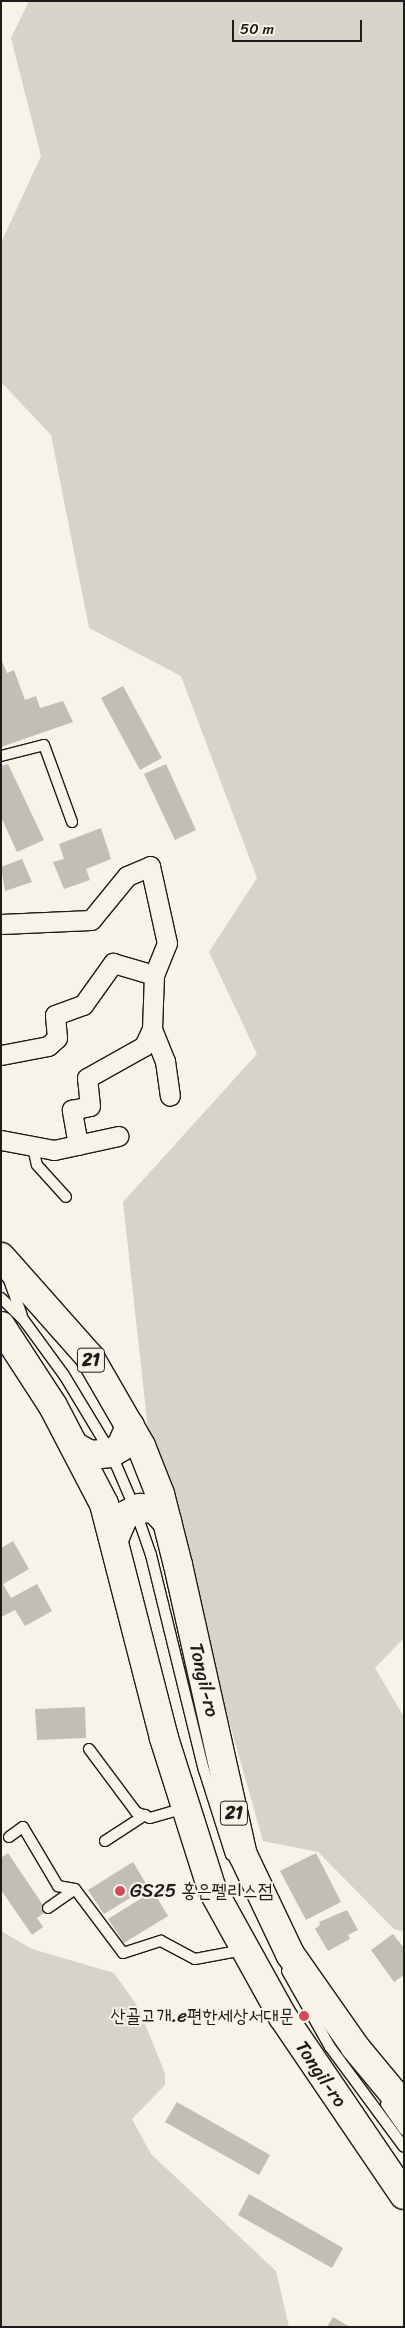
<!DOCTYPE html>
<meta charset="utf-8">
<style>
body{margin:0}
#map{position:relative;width:405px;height:2328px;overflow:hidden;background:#f7f3e8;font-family:Sriracha,"Poor Story",sans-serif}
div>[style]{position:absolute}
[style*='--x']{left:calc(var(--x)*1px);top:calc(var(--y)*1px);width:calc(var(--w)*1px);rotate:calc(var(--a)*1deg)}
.green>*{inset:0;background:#d7d3cb}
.building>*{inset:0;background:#c0beb5}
.roads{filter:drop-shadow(1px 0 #1c1c1c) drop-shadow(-1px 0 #1c1c1c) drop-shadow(0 1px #1c1c1c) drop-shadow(0 -1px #1c1c1c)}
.service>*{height:10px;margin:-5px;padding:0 5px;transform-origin:5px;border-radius:5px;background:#f7f3e8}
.minor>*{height:19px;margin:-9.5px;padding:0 9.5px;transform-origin:9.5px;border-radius:9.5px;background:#f7f3e8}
.primary>*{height:28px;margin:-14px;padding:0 14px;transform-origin:14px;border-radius:14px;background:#f7f3e8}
.dots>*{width:14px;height:14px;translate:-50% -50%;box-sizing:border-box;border:2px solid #f7f3e8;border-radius:50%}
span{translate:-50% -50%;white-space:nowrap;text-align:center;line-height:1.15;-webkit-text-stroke:4px #f7f3e8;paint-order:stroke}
.shield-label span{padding:1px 4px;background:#f7f3e8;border:1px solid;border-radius:4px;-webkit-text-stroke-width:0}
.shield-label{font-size:18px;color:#1c1c1c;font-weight:700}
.street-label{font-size:19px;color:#1c1c1c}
.poi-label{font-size:19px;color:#1c1c1c}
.left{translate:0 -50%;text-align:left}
.right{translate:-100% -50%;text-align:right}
.frame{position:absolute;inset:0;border:2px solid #1c1c1c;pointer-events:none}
.scale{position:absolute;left:232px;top:20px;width:130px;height:22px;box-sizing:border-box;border:2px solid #1c1c1c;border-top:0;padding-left:6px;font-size:15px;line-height:18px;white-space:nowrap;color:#1c1c1c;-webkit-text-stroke:4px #f7f3e8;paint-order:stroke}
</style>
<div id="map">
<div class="green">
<i style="clip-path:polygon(29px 1px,404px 1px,404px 1638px,375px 1668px,404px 1717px,404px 1932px,394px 1929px,318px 1852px,263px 1841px,149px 1439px,123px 1202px,257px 1054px,209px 952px,257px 878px,181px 676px,89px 628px,51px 435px,1px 382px,1px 243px,41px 156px,11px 38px)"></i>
<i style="clip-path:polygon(1px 1931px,32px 1949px,114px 1973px,138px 2007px,165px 2073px,165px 2085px,132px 2119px,151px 2154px,276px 2271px,289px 2327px,1px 2327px)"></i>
</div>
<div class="building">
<i style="clip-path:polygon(1px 659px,7px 673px,14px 670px,25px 700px,36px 696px,40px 708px,63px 701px,73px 722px,1px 747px)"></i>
<i style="clip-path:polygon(123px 686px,162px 758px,140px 770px,101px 698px)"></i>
<i style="clip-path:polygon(8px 764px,44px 840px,17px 852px,1px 817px,1px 766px)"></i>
<i style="clip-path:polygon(166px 764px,196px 830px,175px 840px,144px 774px)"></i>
<i style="clip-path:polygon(101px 828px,111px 859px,86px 869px,90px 880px,64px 889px,53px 862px,64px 859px,59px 844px)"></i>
<i style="clip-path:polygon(22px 859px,32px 882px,5px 891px,1px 867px)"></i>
<i style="clip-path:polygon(13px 1541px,29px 1569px,3px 1584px,11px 1598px,37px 1584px,52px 1611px,25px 1626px,15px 1610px,1px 1617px,1px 1548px)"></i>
<i style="clip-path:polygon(85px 1707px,86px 1738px,37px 1740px,35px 1709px)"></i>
<i style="clip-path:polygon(8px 1853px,47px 1911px,37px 1918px,43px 1927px,32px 1935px,1px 1890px,1px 1858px)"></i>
<i style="clip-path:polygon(316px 1853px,341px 1902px,306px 1920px,280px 1871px)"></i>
<i style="clip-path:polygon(133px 1862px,148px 1887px,104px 1914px,88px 1890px)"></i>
<i style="clip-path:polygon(153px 1891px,168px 1916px,124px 1943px,108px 1919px)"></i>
<i style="clip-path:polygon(347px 1910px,358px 1930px,348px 1935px,350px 1939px,328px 1951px,315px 1929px,320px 1925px,319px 1922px)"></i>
<i style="clip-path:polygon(393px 1934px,404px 1948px,404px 1975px,394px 1982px,371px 1950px)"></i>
<i style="clip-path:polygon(177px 2102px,270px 2155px,259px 2175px,165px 2122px)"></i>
<i style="clip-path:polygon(249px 2194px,343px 2248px,332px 2268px,238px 2215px)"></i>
<i style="clip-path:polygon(333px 2317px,350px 2327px,327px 2327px)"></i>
</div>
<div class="roads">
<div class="service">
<i style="--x:1;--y:756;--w:44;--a:-14.3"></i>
<i style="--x:44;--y:745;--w:82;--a:70"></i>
<i style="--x:33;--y:1148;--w:17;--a:77"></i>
<i style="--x:37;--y:1165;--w:43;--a:47.8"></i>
<i style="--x:9;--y:1280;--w:37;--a:70"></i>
<i style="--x:1;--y:1298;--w:30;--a:44"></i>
<i style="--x:23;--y:1319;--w:69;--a:53.8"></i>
<i style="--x:64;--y:1375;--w:91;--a:58.9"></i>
<i style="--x:111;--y:1453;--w:61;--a:66.8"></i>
<i style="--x:135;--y:1509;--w:49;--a:70.8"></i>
<i style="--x:151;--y:1555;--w:221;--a:76.2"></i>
<i style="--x:204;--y:1770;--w:89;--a:72.4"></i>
<i style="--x:89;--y:1749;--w:79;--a:53.3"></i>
<i style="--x:136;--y:1812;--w:15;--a:23"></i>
<i style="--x:150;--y:1818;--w:35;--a:-16"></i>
<i style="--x:9;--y:1837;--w:17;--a:-36"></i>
<i style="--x:23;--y:1827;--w:69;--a:59.3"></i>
<i style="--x:58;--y:1886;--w:17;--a:10"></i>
<i style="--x:75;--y:1889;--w:80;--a:53.1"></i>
<i style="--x:123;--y:1953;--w:40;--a:-18"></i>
<i style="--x:161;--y:1941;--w:38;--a:28"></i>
<i style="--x:195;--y:1959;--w:49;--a:-10.6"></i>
<i style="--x:105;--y:1841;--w:48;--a:-33"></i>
<i style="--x:48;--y:1908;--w:33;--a:-35"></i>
<i style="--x:287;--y:1971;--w:87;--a:60.5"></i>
<i style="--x:330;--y:2047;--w:124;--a:53.5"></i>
<i style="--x:386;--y:2104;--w:32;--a:55"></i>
</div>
<div class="minor">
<i style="--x:1;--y:924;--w:90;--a:-2.5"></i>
<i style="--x:91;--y:920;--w:57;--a:-50.7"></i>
<i style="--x:127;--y:876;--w:25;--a:-23"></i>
<i style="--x:150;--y:866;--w:79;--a:77.6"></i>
<i style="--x:167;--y:943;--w:35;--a:112"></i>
<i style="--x:154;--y:975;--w:54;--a:92.1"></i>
<i style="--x:152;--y:1029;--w:35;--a:68"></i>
<i style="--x:165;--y:1061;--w:35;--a:82"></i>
<i style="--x:1;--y:1055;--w:48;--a:-10.8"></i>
<i style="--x:48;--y:1046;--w:12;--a:-42"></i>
<i style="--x:57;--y:1038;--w:23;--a:-95"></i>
<i style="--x:55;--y:1015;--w:30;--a:-20"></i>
<i style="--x:83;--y:1005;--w:52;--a:-54.5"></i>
<i style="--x:113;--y:963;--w:43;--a:16.3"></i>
<i style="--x:1;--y:1140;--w:54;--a:10.7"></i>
<i style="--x:54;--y:1150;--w:66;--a:-12.3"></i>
<i style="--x:78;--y:1145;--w:36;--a:-100"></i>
<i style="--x:72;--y:1110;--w:18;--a:-13"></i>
<i style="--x:90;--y:1106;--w:28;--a:-96"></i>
<i style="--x:87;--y:1078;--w:65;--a:-29.3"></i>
<i style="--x:144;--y:1046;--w:19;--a:-65"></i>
</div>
<div class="primary">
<i style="--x:1;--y:1257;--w:132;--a:48.4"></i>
<i style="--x:89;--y:1356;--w:104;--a:60"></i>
<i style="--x:141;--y:1446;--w:52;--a:68.4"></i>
<i style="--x:160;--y:1494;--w:73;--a:75.8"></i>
<i style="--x:178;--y:1565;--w:297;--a:77.4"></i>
<i style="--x:243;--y:1855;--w:110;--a:64.6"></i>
<i style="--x:290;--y:1954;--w:113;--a:55"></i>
<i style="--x:355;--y:2047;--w:77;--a:50.3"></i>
<i style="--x:1;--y:1326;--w:95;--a:57"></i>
<i style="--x:53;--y:1406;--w:110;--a:62.5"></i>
<i style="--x:104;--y:1504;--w:242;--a:75.6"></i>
<i style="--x:164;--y:1738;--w:158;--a:72.4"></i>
<i style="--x:212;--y:1889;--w:146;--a:61"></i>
<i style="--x:283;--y:2017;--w:215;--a:55.8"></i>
<i style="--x:74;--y:1446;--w:18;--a:29"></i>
<i style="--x:90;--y:1455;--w:21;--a:-5"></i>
<i style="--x:111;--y:1453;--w:12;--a:-31"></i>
<i style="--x:121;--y:1447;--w:23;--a:-67"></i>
<i style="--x:115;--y:1537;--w:23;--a:-67"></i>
<i style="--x:124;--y:1516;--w:18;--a:-27"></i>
<i style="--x:140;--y:1508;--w:15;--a:4"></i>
<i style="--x:155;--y:1509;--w:18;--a:47"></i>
</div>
</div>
<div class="dots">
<i style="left:120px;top:1891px;background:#d1495b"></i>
<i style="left:304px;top:2016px;background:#d1495b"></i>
</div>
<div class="shield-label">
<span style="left:91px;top:1360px">21</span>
<span style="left:234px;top:1813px">21</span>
</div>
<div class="street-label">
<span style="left:204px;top:1680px;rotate:77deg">Tongil-ro</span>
<span style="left:321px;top:2074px;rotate:56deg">Tongil-ro</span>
</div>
<div class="poi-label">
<span class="left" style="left:130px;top:1891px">GS25 홍은펠리스점</span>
<span class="right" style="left:294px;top:2016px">산골고개.e편한세상서대문</span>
</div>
<div class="frame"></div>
<div class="scale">50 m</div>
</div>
